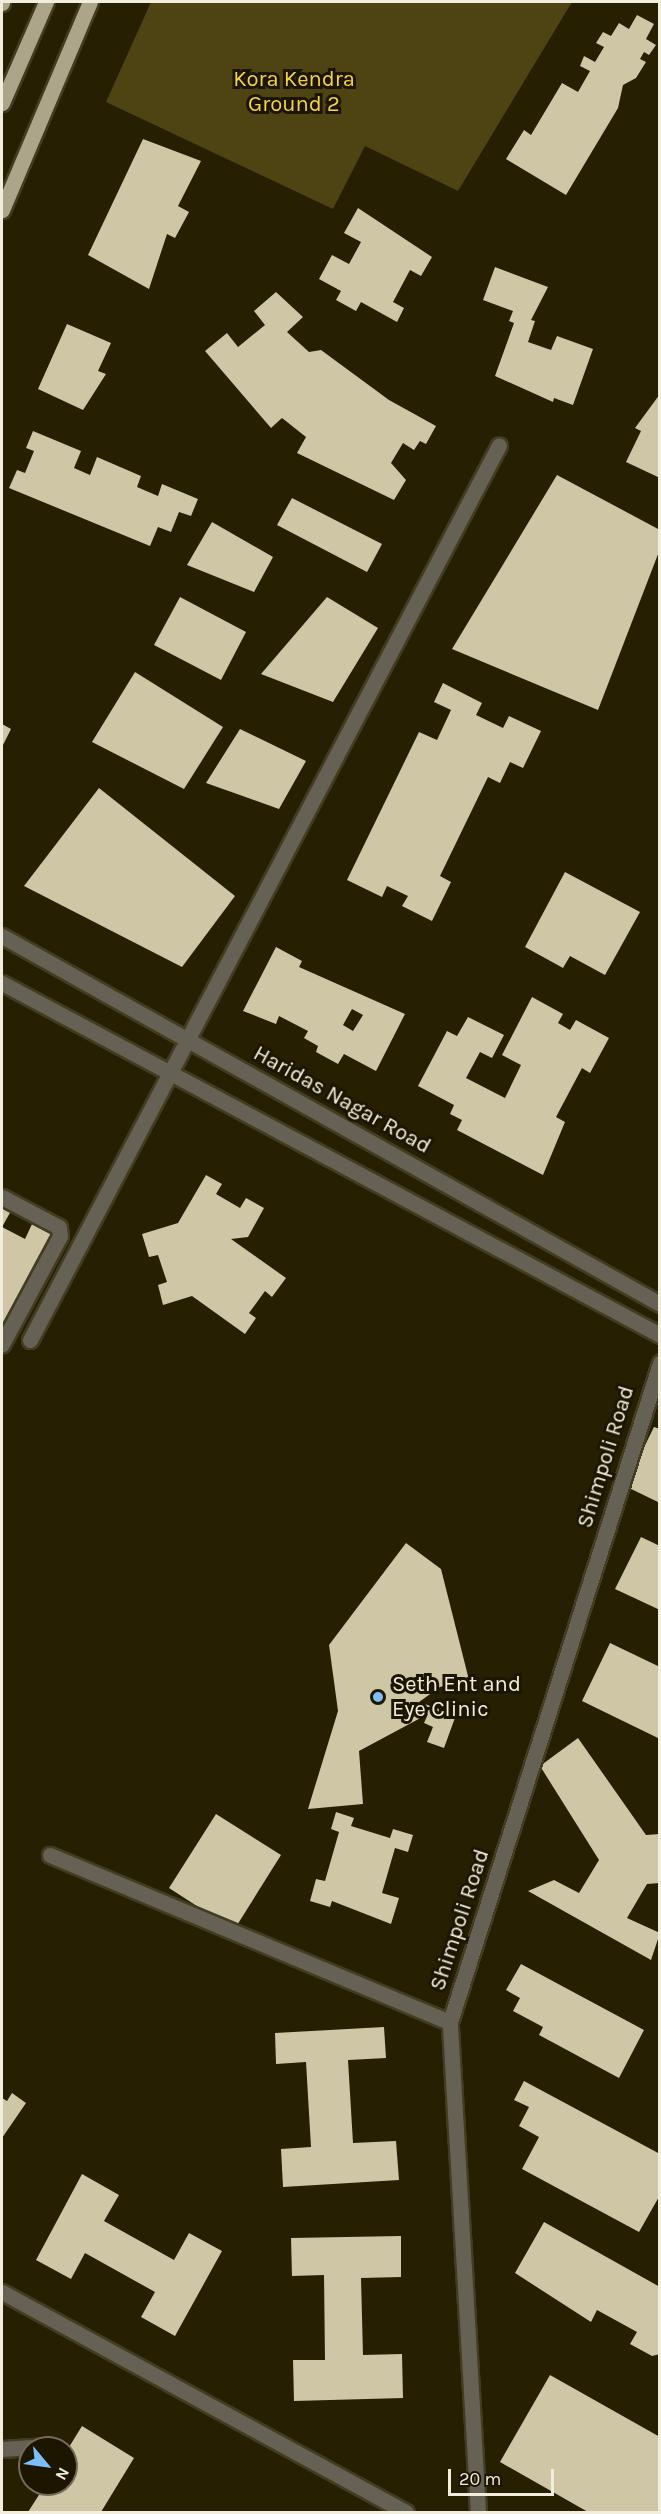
<!DOCTYPE html>
<style>
body{margin:0}
#map{position:relative;width:661px;height:2514px;overflow:hidden;background:#261f02;font-family:Karla,sans-serif}
div>[style]{position:absolute}
[style*='--x']{left:calc(var(--x)*1px);top:calc(var(--y)*1px);width:calc(var(--w)*1px);rotate:calc(var(--a)*1deg)}
.green>*{inset:0;background:#4e4313}
.building>*{inset:0;background:#cec6a4}
.roads{filter:drop-shadow(2px 0 #433c21) drop-shadow(-2px 0 #433c21) drop-shadow(0 2px #433c21) drop-shadow(0 -2px #433c21)}
.minor>*{height:15px;margin:-7.5px;padding:0 7.5px;transform-origin:7.5px;border-radius:7.5px;background:#656255}
.major>*{height:15px;margin:-7.5px;padding:0 7.5px;transform-origin:7.5px;border-radius:7.5px;background:#aca58a}
.dots>*{width:16px;height:16px;translate:-50% -50%;box-sizing:border-box;border:3px solid #1c1600;border-radius:50%}
span{translate:-50% -50%;white-space:nowrap;text-align:center;line-height:1.15;-webkit-text-stroke:6px #1c1600;paint-order:stroke}
.park-label{font-size:22px;color:#f5d544}
.street-label{font-size:22px;color:#f2eedd}
.poi-label{font-size:22px;color:#f2eedd}
.left{translate:0 -50%;text-align:left}
.frame{position:absolute;inset:0;border:3px solid #f2eedd;pointer-events:none}
.north{position:absolute;left:18px;top:2436px;width:60px;height:60px;box-sizing:border-box;background:#1c1600;border:2px solid #726c58;border-radius:50%;rotate:119deg;font-size:16px;font-weight:700;line-height:24px;text-align:center;color:#f2eedd}
.north::after{content:'';display:block;margin:auto;width:21px;height:27px;background:#7cbef9;clip-path:polygon(50% 0,100% 100%,50% 72%,0 100%)}
.scale{position:absolute;left:448px;top:2469px;width:106px;height:27px;box-sizing:border-box;border:3px solid #f2eedd;border-top:0;padding-left:8px;font-size:18px;line-height:21px;white-space:nowrap;color:#f2eedd;-webkit-text-stroke:4px #1c1600;paint-order:stroke}
</style>
<div id="map">
<div class="green">
<i style="clip-path:polygon(151px 2px,572px 2px,458px 191px,365px 146px,333px 209px,106px 102px)"></i>
</div>
<div class="building">
<i style="clip-path:polygon(637px 15px,654px 24px,646px 39px,656px 45px,649px 55px,644px 52px,640px 59px,646px 62px,636px 78px,623px 85px,618px 108px,566px 195px,506px 159px,524px 130px,531px 135px,562px 83px,578px 92px,590px 71px,580px 66px,584px 56px,595px 62px,604px 47px,596px 43px,603px 32px,611px 36px,619px 23px,629px 29px)"></i>
<i style="clip-path:polygon(143px 139px,201px 161px,178px 206px,189px 212px,175px 238px,167px 234px,149px 289px,88px 255px)"></i>
<i style="clip-path:polygon(358px 208px,432px 257px,421px 276px,410px 270px,393px 302px,404px 308px,397px 322px,361px 302px,356px 311px,336px 300px,341px 291px,319px 279px,332px 255px,349px 264px,361px 242px,344px 233px)"></i>
<i style="clip-path:polygon(495px 267px,548px 287px,531px 320px,535px 321px,528px 342px,551px 350px,557px 336px,593px 349px,573px 405px,554px 398px,553px 402px,495px 376px,514px 323px,509px 321px,513px 311px,483px 300px)"></i>
<i style="clip-path:polygon(276px 292px,303px 317px,287px 332px,309px 352px,321px 350px,389px 400px,436px 426px,426px 444px,420px 441px,414px 450px,403px 443px,391px 463px,406px 480px,394px 500px,297px 453px,306px 437px,282px 418px,271px 428px,205px 351px,227px 333px,238px 347px,265px 325px,254px 311px)"></i>
<i style="clip-path:polygon(67px 324px,111px 343px,98px 371px,106px 374px,83px 410px,38px 389px)"></i>
<i style="clip-path:polygon(660px 394px,660px 478px,626px 462px,641px 431px,635px 428px)"></i>
<i style="clip-path:polygon(33px 431px,81px 451px,74px 468px,90px 475px,97px 457px,141px 476px,137px 487px,158px 496px,162px 484px,198px 499px,191px 516px,179px 512px,171px 532px,158px 527px,150px 546px,9px 488px,17px 470px,25px 473px,34px 451px,26px 448px)"></i>
<i style="clip-path:polygon(557px 475px,660px 530px,660px 549px,598px 710px,452px 649px)"></i>
<i style="clip-path:polygon(292px 498px,382px 544px,367px 572px,277px 525px)"></i>
<i style="clip-path:polygon(212px 522px,273px 557px,254px 592px,187px 565px)"></i>
<i style="clip-path:polygon(180px 597px,246px 632px,221px 680px,154px 645px)"></i>
<i style="clip-path:polygon(327px 597px,378px 628px,333px 702px,261px 674px)"></i>
<i style="clip-path:polygon(135px 672px,223px 727px,184px 789px,92px 742px)"></i>
<i style="clip-path:polygon(443px 683px,482px 703px,476px 715px,503px 728px,509px 716px,541px 731px,523px 768px,510px 762px,500px 783px,488px 777px,440px 876px,451px 882px,432px 921px,402px 906px,408px 896px,387px 886px,382px 897px,347px 880px,419px 732px,437px 740px,451px 710px,434px 702px)"></i>
<i style="clip-path:polygon(2px 724px,11px 729px,2px 747px)"></i>
<i style="clip-path:polygon(240px 729px,306px 761px,279px 809px,206px 783px)"></i>
<i style="clip-path:polygon(99px 788px,235px 896px,182px 967px,24px 886px)"></i>
<i style="clip-path:polygon(565px 872px,640px 912px,605px 975px,570px 956px,563px 968px,525px 947px)"></i>
<i style="clip-path:polygon(evenodd,276px 947px,302px 961px,299px 967px,405px 1014px,376px 1071px,344px 1054px,338px 1064px,316px 1052px,318px 1046px,304px 1038px,308px 1031px,279px 1016px,276px 1024px,243px 1011px,276px 947px,352px 1009px,363px 1015px,353px 1031px,343px 1025px,352px 1009px)"></i>
<i style="clip-path:polygon(532px 997px,563px 1014px,558px 1023px,570px 1030px,576px 1020px,609px 1038px,590px 1073px,582px 1068px,556px 1117px,565px 1122px,543px 1175px,457px 1130px,462px 1120px,450px 1114px,454px 1105px,418px 1086px,447px 1031px,457px 1036px,468px 1017px,504px 1035px,492px 1058px,480px 1052px,466px 1078px,505px 1098px,521px 1065px,502px 1055px)"></i>
<i style="clip-path:polygon(206px 1175px,222px 1184px,216px 1194px,240px 1208px,246px 1198px,264px 1208px,248px 1237px,231px 1239px,286px 1278px,272px 1297px,265px 1291px,249px 1313px,256px 1318px,245px 1334px,192px 1296px,163px 1305px,158px 1285px,167px 1282px,158px 1255px,149px 1257px,142px 1234px,178px 1223px)"></i>
<i style="clip-path:polygon(2px 1207px,11px 1211px,2px 1227px,25px 1239px,33px 1222px,55px 1233px,2px 1338px)"></i>
<i style="clip-path:polygon(654px 1427px,660px 1429px,660px 1503px,625px 1486px)"></i>
<i style="clip-path:polygon(641px 1537px,660px 1546px,660px 1610px,615px 1589px)"></i>
<i style="clip-path:polygon(406px 1543px,441px 1569px,469px 1680px,440px 1687px,419px 1702px,456px 1715px,444px 1748px,427px 1742px,433px 1727px,424px 1723px,428px 1714px,359px 1751px,363px 1804px,308px 1809px,338px 1711px,329px 1645px)"></i>
<i style="clip-path:polygon(610px 1643px,660px 1667px,660px 1739px,582px 1701px)"></i>
<i style="clip-path:polygon(578px 1738px,646px 1835px,660px 1834px,660px 1883px,647px 1884px,627px 1918px,660px 1933px,651px 1960px,528px 1891px,554px 1880px,579px 1893px,599px 1860px,540px 1766px)"></i>
<i style="clip-path:polygon(336px 1812px,354px 1818px,351px 1826px,390px 1838px,393px 1829px,413px 1835px,408px 1852px,395px 1848px,382px 1893px,399px 1898px,391px 1924px,332px 1901px,330px 1907px,310px 1901px,316px 1879px,325px 1881px,339px 1832px,331px 1829px)"></i>
<i style="clip-path:polygon(216px 1814px,281px 1855px,234px 1930px,169px 1888px)"></i>
<i style="clip-path:polygon(521px 1964px,644px 2030px,619px 2078px,539px 2035px,543px 2027px,513px 2011px,520px 1998px,506px 1990px)"></i>
<i style="clip-path:polygon(384px 2027px,386px 2058px,348px 2060px,353px 2143px,396px 2141px,399px 2180px,283px 2187px,281px 2149px,311px 2147px,306px 2062px,276px 2064px,275px 2033px)"></i>
<i style="clip-path:polygon(524px 2081px,660px 2154px,660px 2195px,639px 2232px,522px 2169px,539px 2137px,519px 2126px,529px 2107px,514px 2100px)"></i>
<i style="clip-path:polygon(12px 2093px,26px 2103px,2px 2138px,2px 2098px,7px 2101px)"></i>
<i style="clip-path:polygon(82px 2174px,119px 2195px,104px 2221px,174px 2260px,189px 2233px,222px 2251px,175px 2336px,141px 2317px,155px 2292px,85px 2253px,71px 2279px,36px 2260px)"></i>
<i style="clip-path:polygon(544px 2222px,660px 2287px,660px 2354px,652px 2356px,630px 2344px,637px 2332px,597px 2310px,591px 2322px,515px 2273px)"></i>
<i style="clip-path:polygon(401px 2236px,401px 2277px,361px 2278px,363px 2355px,402px 2354px,403px 2398px,294px 2401px,293px 2360px,325px 2360px,324px 2275px,292px 2276px,291px 2238px)"></i>
<i style="clip-path:polygon(550px 2375px,660px 2437px,660px 2512px,588px 2512px,500px 2462px)"></i>
<i style="clip-path:polygon(82px 2426px,134px 2458px,101px 2512px,28px 2512px,46px 2484px,66px 2484px,66px 2452px)"></i>
</div>
<div class="roads">
<div class="minor">
<i style="--x:2;--y:936;--w:754;--a:29.22"></i>
<i style="--x:2;--y:983;--w:746;--a:28.14"></i>
<i style="--x:2;--y:1197;--w:64;--a:27.8"></i>
<i style="--x:59;--y:1227;--w:9;--a:84"></i>
<i style="--x:60;--y:1236;--w:123;--a:118.2"></i>
<i style="--x:30;--y:1340;--w:1010;--a:-62.34"></i>
<i style="--x:50;--y:1855;--w:433;--a:22.7"></i>
<i style="--x:2;--y:2292;--w:460;--a:28.6"></i>
<i style="--x:2;--y:2449;--w:45;--a:-3.8"></i>
<i style="--x:478;--y:2512;--w:491;--a:-93.3"></i>
<i style="--x:450;--y:2022;--w:692;--a:-72.32"></i>
</div>
<div class="major">
<i style="--x:2;--y:3;--w:1;--a:-90"></i>
<i style="--x:2;--y:103;--w:110;--a:-66.5"></i>
<i style="--x:2;--y:210;--w:226;--a:-67.1"></i>
</div>
</div>
<div class="dots">
<i style="left:378px;top:1697px;background:#7cbef9"></i>
</div>
<div class="park-label">
<span style="left:294px;top:92px">Kora Kendra<br>Ground 2</span>
</div>
<div class="street-label">
<span style="left:342px;top:1100px;rotate:29deg">Haridas Nagar Road</span>
<span style="left:606px;top:1457px;rotate:-73deg">Shimpoli Road</span>
<span style="left:460px;top:1920px;rotate:-72deg">Shimpoli Road</span>
</div>
<div class="poi-label">
<span class="left" style="left:392px;top:1697px">Seth Ent and<br>Eye Clinic</span>
</div>
<div class="frame"></div>
<div class="north">N</div>
<div class="scale">20 m</div>
</div>
